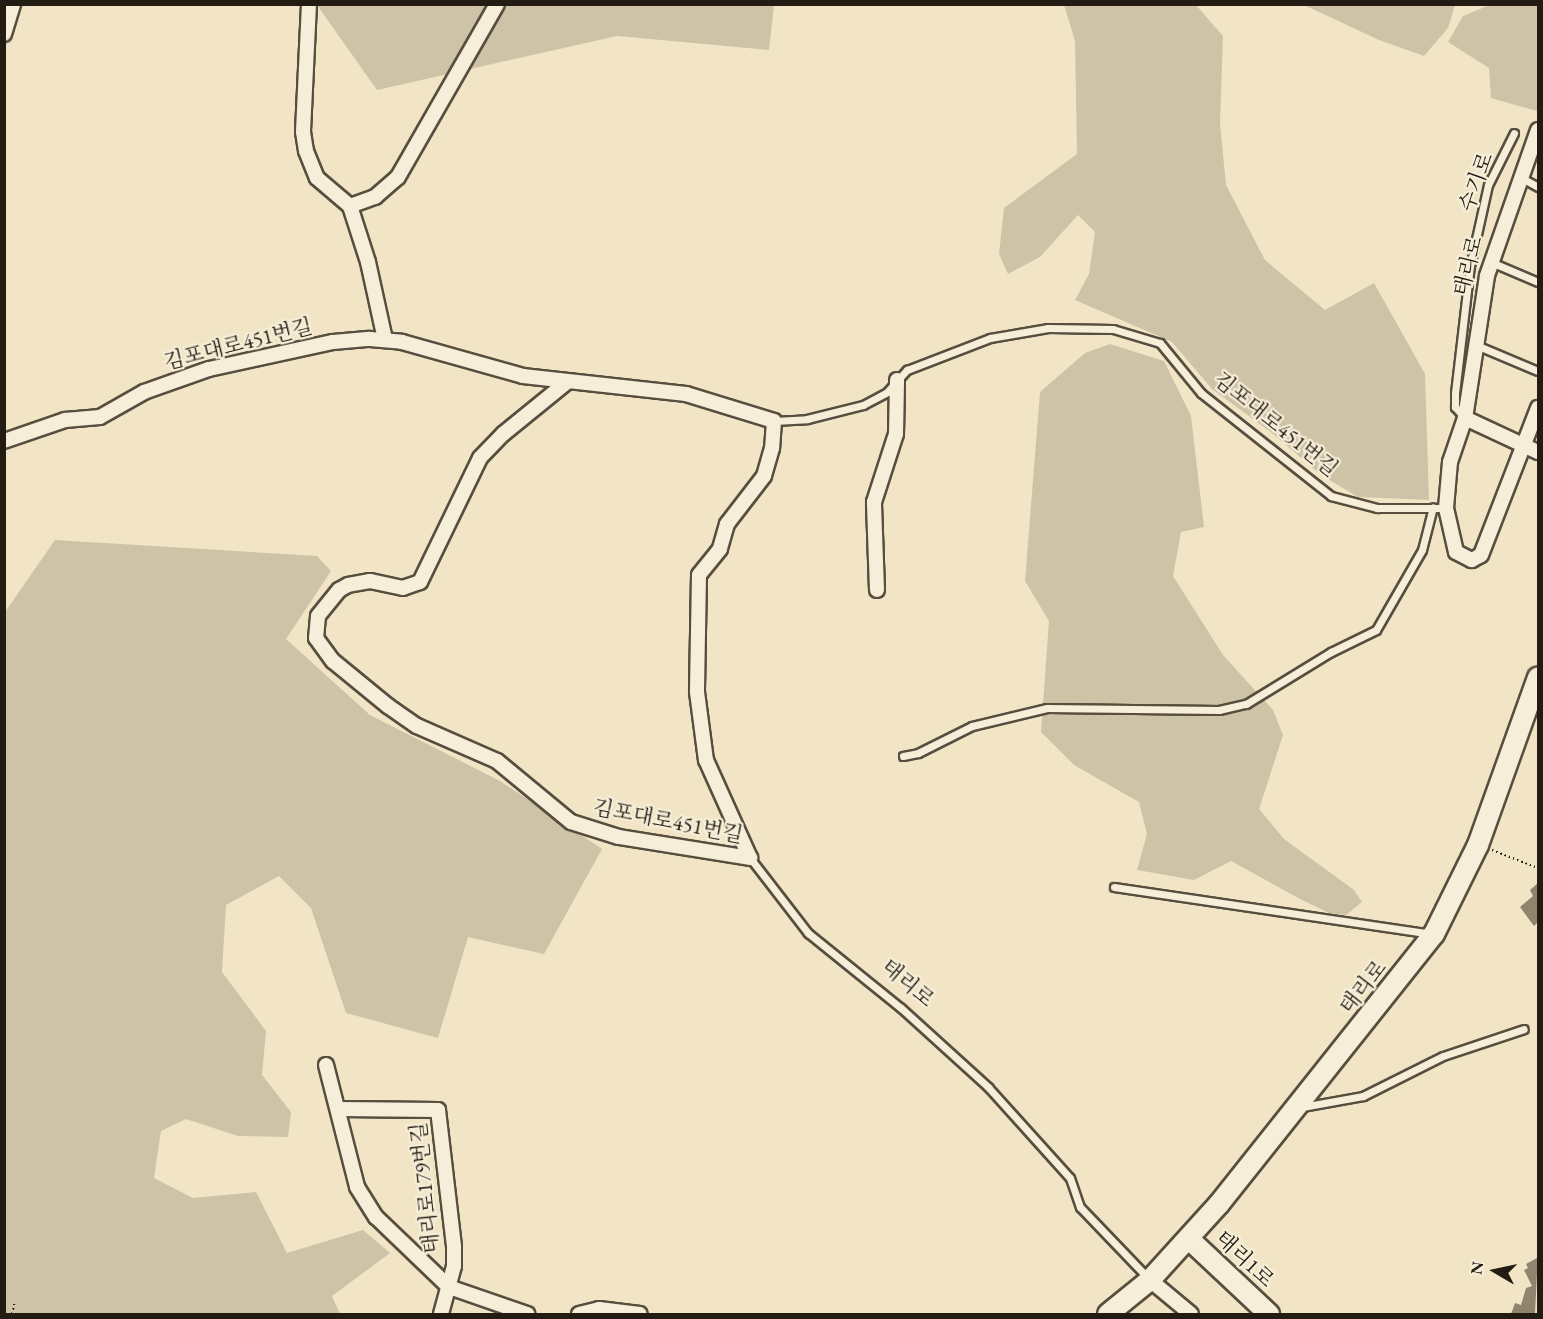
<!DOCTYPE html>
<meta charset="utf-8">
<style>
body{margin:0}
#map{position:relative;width:1543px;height:1319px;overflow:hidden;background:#f2e5c5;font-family:"EB Garamond","Noto Serif KR",serif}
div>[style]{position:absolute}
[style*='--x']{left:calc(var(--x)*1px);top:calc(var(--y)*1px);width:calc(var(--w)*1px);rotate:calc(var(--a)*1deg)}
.green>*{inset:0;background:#cfc3a7}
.building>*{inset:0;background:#8f856f}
.path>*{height:2px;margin-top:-1px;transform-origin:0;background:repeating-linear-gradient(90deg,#231c12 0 1.5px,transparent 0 4.5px)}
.roads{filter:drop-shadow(2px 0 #574e3f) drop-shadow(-2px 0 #574e3f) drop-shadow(0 2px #574e3f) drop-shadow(0 -2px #574e3f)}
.lane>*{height:7px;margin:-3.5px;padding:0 3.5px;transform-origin:3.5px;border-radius:3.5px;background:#f7eed9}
.street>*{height:14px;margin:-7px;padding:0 7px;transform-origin:7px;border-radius:7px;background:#f7eed9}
.secondary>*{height:20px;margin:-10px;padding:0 10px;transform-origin:10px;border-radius:10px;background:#f7eed9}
span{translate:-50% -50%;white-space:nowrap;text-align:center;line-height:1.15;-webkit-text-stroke:4.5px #f7eed9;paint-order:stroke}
.street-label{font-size:21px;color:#231c12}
.frame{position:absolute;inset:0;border:6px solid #231c12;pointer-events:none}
.north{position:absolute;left:1465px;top:1241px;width:60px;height:60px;-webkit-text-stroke:4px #f7eed9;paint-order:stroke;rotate:279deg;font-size:16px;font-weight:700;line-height:24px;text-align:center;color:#231c12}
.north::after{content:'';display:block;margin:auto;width:21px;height:27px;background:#231c12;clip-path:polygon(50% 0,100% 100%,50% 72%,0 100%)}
</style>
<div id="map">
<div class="green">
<i style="clip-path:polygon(1492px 4px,1538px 5px,1537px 111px,1491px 98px,1489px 68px,1448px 42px,1463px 16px)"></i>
<i style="clip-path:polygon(317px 5px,774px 5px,769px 50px,617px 36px,377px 90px)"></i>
<i style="clip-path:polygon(1064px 5px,1196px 5px,1223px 36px,1220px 123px,1226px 185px,1265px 260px,1325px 310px,1374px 283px,1425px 374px,1429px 500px,1358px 497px,1321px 475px,1272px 433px,1212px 389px,1172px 342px,1075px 300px,1089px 274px,1095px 232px,1078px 215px,1040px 257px,1008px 274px,999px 254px,1004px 208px,1077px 154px,1075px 41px)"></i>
<i style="clip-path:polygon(1304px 5px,1455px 4px,1455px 5px,1448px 28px,1424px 56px,1379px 40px)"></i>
<i style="clip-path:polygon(1110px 344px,1164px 361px,1191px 416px,1204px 527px,1181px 532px,1173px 576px,1223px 655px,1273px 710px,1283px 735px,1259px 809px,1284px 839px,1354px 890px,1362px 902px,1346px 915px,1329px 913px,1300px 899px,1231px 861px,1194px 880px,1137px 870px,1147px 834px,1139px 802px,1074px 765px,1041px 732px,1049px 621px,1025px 581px,1040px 392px,1085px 353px)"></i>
<i style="clip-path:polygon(55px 540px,317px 556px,331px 571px,286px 639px,370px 715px,500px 781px,602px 849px,544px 954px,468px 937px,438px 1038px,346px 1013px,311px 908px,279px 876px,226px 905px,222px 972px,266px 1031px,262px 1075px,291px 1112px,288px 1137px,238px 1136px,186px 1119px,161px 1131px,154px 1178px,193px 1198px,256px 1192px,287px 1253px,363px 1230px,390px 1253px,332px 1296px,340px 1314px,5px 1314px,5px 612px)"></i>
</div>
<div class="building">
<i style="clip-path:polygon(1538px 883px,1538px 922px,1534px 926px,1520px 907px,1533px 896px,1530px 890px)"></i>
<i style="clip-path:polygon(1538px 1253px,1535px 1314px,1511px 1314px,1515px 1303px,1521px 1305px,1526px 1288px,1532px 1286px,1524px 1270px,1528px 1268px,1526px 1264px,1537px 1258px)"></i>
</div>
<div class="path">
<i style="--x:1492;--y:850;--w:49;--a:21.4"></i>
<i style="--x:12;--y:1314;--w:13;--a:-77"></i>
</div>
<div class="roads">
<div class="lane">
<i style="--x:1520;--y:177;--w:21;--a:29"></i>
<i style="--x:1491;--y:262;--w:51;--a:23.1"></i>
<i style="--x:1476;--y:345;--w:67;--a:22.8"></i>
<i style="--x:1465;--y:418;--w:15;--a:-132"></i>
<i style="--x:1455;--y:407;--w:14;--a:-90"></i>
<i style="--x:1455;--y:393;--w:128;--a:-83.3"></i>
<i style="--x:1470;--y:266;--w:83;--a:-77.5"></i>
<i style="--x:1488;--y:185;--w:58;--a:-63.4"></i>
<i style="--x:774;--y:421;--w:33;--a:-3"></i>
<i style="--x:807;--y:419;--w:58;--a:-14"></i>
<i style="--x:863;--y:405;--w:27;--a:-28"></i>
<i style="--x:887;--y:392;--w:30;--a:-48"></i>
<i style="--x:907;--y:370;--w:89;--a:-21.1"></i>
<i style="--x:990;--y:338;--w:59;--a:-9.8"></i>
<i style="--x:1048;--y:328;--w:65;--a:0.9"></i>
<i style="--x:1113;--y:329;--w:49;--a:16.6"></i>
<i style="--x:1160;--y:343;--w:65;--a:50.6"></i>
<i style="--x:1201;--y:393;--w:166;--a:38.4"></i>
<i style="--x:1331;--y:496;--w:48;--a:14.6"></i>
<i style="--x:1377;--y:508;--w:69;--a:0"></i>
<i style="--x:903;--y:756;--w:15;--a:-11"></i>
<i style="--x:918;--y:753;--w:60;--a:-26.6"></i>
<i style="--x:972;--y:726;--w:77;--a:-13.5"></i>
<i style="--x:1047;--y:708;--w:172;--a:0.7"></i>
<i style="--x:1219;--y:710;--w:28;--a:-13"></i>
<i style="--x:1246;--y:704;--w:100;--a:-31.5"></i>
<i style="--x:1331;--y:652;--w:50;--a:-26.1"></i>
<i style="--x:1376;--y:630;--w:92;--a:-60.1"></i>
<i style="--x:1422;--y:550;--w:44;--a:-75.7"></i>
<i style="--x:750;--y:858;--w:95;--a:52.3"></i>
<i style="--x:808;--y:933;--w:119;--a:38.9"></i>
<i style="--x:901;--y:1008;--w:118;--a:42.2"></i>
<i style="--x:988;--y:1087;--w:122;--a:48"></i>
<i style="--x:1070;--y:1178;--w:31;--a:71"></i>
<i style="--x:1080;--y:1207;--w:98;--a:46.2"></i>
<i style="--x:1114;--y:887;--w:320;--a:8.4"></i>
<i style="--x:1302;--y:1107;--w:62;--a:-10.2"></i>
<i style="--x:1363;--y:1096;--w:89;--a:-26.6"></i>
<i style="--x:1443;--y:1056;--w:85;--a:-18.4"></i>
</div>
<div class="street">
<i style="--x:309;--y:4;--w:128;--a:92.7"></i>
<i style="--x:303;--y:132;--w:19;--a:81"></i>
<i style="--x:306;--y:151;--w:29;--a:68"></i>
<i style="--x:317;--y:178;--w:43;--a:40.3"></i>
<i style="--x:350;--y:206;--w:59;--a:72.2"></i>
<i style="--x:368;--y:262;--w:79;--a:77.6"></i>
<i style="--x:4;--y:34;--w:31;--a:-73"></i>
<i style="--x:1538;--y:130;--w:155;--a:109.3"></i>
<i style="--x:1487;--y:276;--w:144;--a:98.8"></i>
<i style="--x:1465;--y:418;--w:81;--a:25"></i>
<i style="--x:350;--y:206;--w:27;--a:-20"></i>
<i style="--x:375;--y:197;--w:30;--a:-41"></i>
<i style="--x:398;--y:177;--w:199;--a:-60.2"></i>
<i style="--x:567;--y:382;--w:82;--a:140.9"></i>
<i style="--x:503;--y:434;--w:33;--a:134"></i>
<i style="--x:480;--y:458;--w:138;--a:115.8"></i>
<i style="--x:420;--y:582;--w:18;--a:161"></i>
<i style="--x:403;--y:588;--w:34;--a:-168"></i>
<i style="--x:370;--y:581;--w:22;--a:170"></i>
<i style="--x:348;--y:585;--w:10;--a:151"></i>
<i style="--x:339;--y:590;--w:33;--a:129"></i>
<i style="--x:318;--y:616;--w:22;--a:95"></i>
<i style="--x:316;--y:638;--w:29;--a:54"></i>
<i style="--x:333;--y:661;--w:71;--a:39.3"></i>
<i style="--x:388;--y:706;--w:35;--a:35"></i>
<i style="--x:417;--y:726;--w:87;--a:23.6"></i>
<i style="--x:497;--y:761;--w:96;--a:39.5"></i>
<i style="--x:571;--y:822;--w:50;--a:17.4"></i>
<i style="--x:619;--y:837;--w:133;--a:9.1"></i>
<i style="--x:1465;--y:418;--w:46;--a:108.8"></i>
<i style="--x:1450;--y:462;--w:46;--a:95"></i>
<i style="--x:1446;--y:508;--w:45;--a:77.2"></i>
<i style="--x:1456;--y:552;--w:18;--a:27"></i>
<i style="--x:1472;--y:560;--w:10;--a:-29"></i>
<i style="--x:1481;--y:555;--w:158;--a:-68.8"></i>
<i style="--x:4;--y:441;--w:65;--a:-19"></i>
<i style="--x:65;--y:420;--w:35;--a:-5"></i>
<i style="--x:100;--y:417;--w:51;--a:-29.6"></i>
<i style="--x:144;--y:392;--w:69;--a:-19.5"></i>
<i style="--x:209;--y:369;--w:127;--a:-12.3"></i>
<i style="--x:333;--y:342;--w:37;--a:-5"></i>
<i style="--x:370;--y:339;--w:32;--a:5"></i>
<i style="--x:402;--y:342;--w:126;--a:15.7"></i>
<i style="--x:523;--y:376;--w:164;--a:6.3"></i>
<i style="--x:686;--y:394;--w:92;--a:17.1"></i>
<i style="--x:774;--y:421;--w:27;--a:94"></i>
<i style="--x:772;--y:448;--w:29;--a:106"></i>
<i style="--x:764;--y:476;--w:61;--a:127.6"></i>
<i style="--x:727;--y:524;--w:26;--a:106"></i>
<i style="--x:720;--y:549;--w:33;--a:129"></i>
<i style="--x:699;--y:575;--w:117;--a:91"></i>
<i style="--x:697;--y:692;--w:69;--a:82.5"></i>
<i style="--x:706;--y:760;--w:107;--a:65.8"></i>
<i style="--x:877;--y:590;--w:88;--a:-92"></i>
<i style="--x:874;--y:502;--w:71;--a:-72.1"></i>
<i style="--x:896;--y:434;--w:54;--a:-88.9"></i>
<i style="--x:326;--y:1065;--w:126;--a:75.7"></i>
<i style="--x:357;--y:1187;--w:36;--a:58"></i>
<i style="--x:376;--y:1217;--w:101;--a:43.8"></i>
<i style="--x:449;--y:1287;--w:83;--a:19.1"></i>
<i style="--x:339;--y:1109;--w:99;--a:0.6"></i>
<i style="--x:438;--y:1110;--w:138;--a:83.3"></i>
<i style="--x:454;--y:1247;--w:19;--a:90"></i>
<i style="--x:454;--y:1266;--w:50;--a:105.2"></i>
<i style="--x:1150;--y:1280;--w:53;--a:39.7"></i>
<i style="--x:579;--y:1314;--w:21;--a:-14"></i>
<i style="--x:599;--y:1309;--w:41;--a:7"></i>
</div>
<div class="secondary">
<i style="--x:1189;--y:1239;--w:110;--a:43.2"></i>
<i style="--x:1108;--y:1314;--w:54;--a:-39"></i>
<i style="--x:1150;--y:1280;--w:103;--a:-47.8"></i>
<i style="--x:1219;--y:1204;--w:345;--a:-51.5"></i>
<i style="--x:1434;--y:934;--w:99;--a:-63.7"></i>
<i style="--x:1478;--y:845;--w:178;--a:-70.3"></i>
</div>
</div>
<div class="street-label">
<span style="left:1476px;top:182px;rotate:-70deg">수기로</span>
<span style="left:1468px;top:266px;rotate:-76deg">태리로</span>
<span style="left:238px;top:344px;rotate:-14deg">김포대로451번길</span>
<span style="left:1276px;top:424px;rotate:39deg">김포대로451번길</span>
<span style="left:668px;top:821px;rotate:11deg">김포대로451번길</span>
<span style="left:908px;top:983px;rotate:40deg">태리로</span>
<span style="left:1363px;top:987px;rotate:-52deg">태리로</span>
<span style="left:425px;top:1188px;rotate:-96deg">태리로179번길</span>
<span style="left:1245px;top:1259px;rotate:43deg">태리1로</span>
</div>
<div class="frame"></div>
<div class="north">N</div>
</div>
